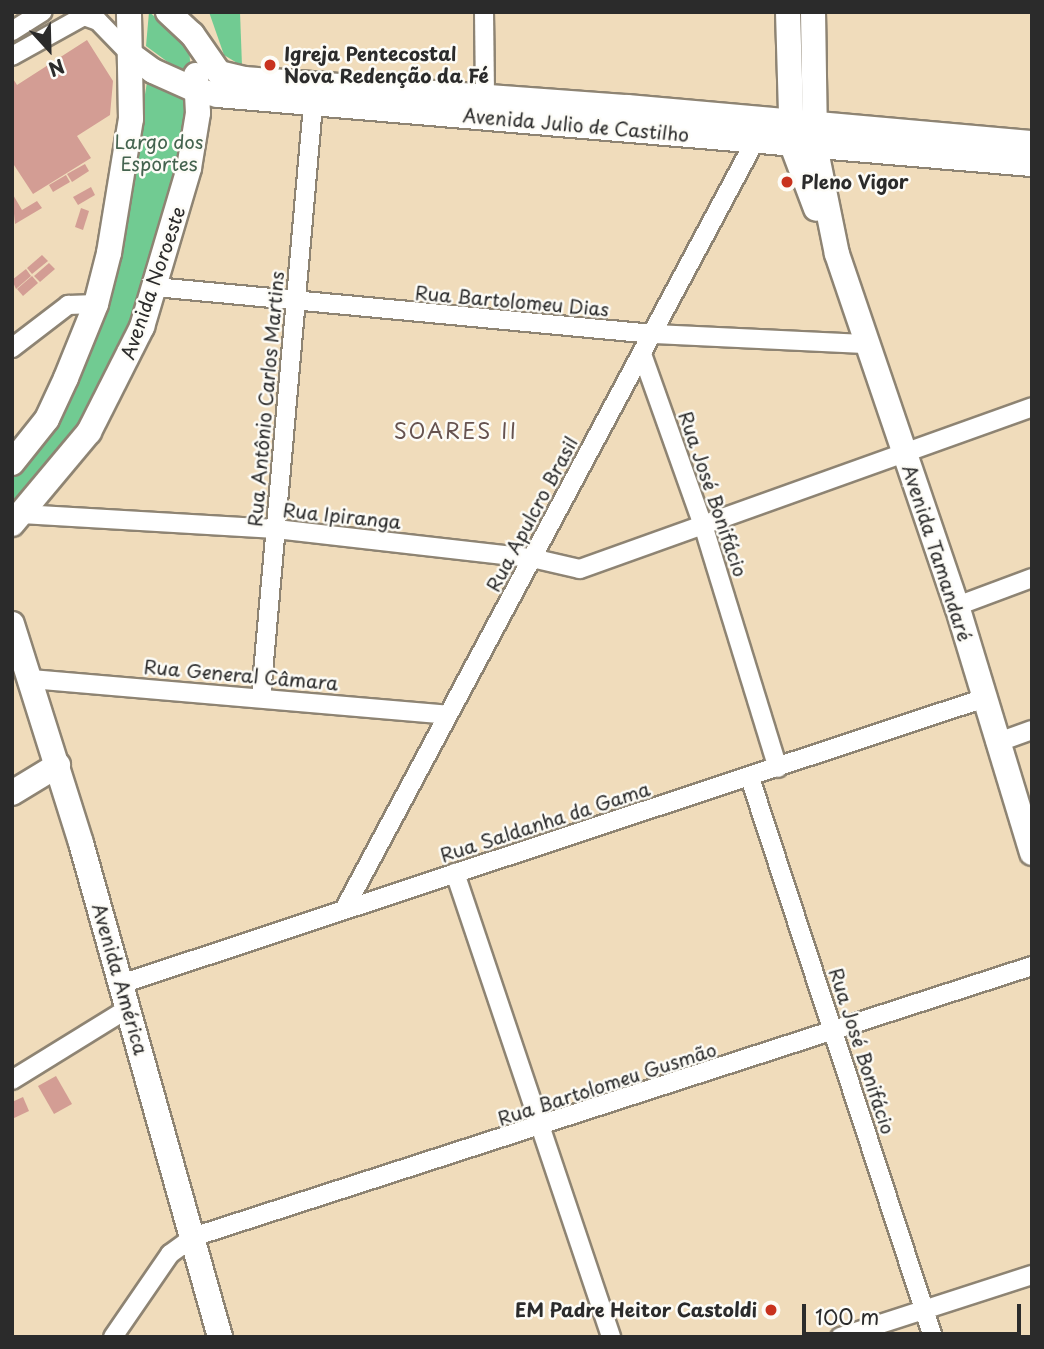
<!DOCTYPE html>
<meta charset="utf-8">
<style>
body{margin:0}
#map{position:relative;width:1044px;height:1349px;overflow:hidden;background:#f0dcbb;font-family:"Playpen Sans",sans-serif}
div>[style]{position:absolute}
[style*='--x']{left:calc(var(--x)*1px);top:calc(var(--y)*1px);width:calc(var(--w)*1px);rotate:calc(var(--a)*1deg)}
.green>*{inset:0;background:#71cb92}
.building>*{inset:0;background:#d39d94}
.roads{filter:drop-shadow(2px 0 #8e8473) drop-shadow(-2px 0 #8e8473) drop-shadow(0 2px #8e8473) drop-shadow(0 -2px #8e8473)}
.street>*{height:18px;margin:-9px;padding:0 9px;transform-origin:9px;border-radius:9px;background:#fff}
.secondary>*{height:24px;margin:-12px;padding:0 12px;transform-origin:12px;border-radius:12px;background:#fff}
.dots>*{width:19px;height:19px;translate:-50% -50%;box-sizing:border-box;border:4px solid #fdfcf7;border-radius:50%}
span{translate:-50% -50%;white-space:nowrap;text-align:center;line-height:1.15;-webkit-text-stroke:5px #fdfcf7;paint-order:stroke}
.poi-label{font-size:19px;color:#2b2b2b;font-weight:700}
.left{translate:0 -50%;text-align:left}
.right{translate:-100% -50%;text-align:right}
.street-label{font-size:19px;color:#2b2b2b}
.park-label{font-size:19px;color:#44634f}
.neighbourhood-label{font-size:21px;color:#665350;letter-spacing:2px}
.frame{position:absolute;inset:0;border:14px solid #2b2b2b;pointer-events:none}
.north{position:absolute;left:14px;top:14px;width:70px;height:70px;-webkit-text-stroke:5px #fdfcf7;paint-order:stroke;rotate:158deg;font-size:19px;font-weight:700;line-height:28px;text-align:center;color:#2b2b2b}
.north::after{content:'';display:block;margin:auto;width:24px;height:32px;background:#2b2b2b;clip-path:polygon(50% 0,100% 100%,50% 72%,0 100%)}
.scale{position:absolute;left:802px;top:1304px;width:219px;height:32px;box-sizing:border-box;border:4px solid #2b2b2b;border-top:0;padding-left:9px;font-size:21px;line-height:24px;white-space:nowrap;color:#2b2b2b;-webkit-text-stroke:5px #fdfcf7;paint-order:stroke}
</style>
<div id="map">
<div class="green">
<i style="clip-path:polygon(149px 12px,189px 44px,191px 79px,146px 46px)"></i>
<i style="clip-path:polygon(209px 12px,240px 12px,242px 66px,224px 55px)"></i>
<i style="clip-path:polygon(148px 76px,189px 91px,182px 163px,150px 285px,82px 425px,12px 512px,12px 473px,51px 422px,140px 125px)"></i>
</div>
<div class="building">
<i style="clip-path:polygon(87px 40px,113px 81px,110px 115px,77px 136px,91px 158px,33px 194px,12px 162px,12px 77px,17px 85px)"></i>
<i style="clip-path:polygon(85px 164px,89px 171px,72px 182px,67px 174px)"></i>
<i style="clip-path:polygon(66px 175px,70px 182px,53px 192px,49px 185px)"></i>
<i style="clip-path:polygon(91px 187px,95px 195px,78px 205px,73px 197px)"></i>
<i style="clip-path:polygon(12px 193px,22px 210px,37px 201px,42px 208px,15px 224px)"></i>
<i style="clip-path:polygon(81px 208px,89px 211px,83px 230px,75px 227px)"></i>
<i style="clip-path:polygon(42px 255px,48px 261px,32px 274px,27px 268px)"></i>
<i style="clip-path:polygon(49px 263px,55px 269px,40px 282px,34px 276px)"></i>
<i style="clip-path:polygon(26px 269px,31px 276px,16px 289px,12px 280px)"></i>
<i style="clip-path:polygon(32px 276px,38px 283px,23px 296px,17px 289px)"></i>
<i style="clip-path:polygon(56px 1076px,72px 1104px,54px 1114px,38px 1086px)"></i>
<i style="clip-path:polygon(23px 1097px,29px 1111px,12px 1119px,12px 1102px)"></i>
</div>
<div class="roads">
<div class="street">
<i style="--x:484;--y:12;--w:85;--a:89.3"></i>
<i style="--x:12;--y:31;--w:36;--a:-32"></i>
<i style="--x:12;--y:56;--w:82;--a:-29.1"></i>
<i style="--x:84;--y:16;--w:15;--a:20"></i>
<i style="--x:98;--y:21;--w:47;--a:45.9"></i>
<i style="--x:155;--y:287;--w:500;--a:5.39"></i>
<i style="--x:653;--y:334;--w:213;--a:2.7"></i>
<i style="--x:12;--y:348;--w:71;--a:-37.5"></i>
<i style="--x:68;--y:305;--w:28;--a:-2"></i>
<i style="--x:642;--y:354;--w:185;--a:70.4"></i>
<i style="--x:704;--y:528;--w:251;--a:72.9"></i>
<i style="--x:22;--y:514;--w:254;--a:3.4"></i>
<i style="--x:276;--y:529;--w:258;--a:6.5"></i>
<i style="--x:532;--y:558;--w:49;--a:12.9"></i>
<i style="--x:580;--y:569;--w:480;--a:-19.7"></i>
<i style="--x:957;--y:606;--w:80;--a:-20.5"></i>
<i style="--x:31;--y:679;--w:418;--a:4.9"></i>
<i style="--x:261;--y:696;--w:593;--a:-84.97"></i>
<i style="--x:996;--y:743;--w:38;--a:-20"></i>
<i style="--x:750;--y:778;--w:588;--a:71.87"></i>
<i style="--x:455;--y:873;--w:490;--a:71.4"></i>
<i style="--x:346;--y:906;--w:867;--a:-61.87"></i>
<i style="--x:121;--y:984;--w:907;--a:-18.32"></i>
<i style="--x:12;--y:1080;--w:135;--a:-31.7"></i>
<i style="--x:113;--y:1337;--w:101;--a:-55.5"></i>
<i style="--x:170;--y:1254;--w:29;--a:-36"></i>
<i style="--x:193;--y:1237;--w:882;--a:-17.9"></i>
<i style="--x:840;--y:1337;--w:202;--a:-17.9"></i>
</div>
<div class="secondary">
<i style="--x:168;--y:12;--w:33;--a:43"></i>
<i style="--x:192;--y:34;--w:47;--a:55.3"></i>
<i style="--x:219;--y:73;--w:26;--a:13"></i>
<i style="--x:244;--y:79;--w:385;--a:4.2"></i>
<i style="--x:628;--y:107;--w:406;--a:5.1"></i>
<i style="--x:788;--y:12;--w:133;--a:88.3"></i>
<i style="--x:792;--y:145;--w:68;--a:69.4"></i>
<i style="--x:813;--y:12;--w:134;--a:89.1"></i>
<i style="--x:815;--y:146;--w:110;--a:78.5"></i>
<i style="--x:837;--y:254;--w:372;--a:71.2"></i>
<i style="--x:957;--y:606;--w:258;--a:73.1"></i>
<i style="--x:131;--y:55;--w:27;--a:36"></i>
<i style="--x:153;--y:71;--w:49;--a:24"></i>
<i style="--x:198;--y:91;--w:20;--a:11"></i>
<i style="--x:218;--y:95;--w:817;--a:4.85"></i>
<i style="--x:12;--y:463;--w:56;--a:-51.5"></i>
<i style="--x:47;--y:419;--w:45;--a:-65.1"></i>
<i style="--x:66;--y:378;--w:80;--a:-67.9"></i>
<i style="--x:96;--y:304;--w:53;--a:-75.7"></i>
<i style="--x:109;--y:253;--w:136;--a:-80.7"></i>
<i style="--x:131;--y:119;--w:107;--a:-91.1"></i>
<i style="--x:12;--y:524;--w:120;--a:-50.1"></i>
<i style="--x:89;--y:432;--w:118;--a:-63.2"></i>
<i style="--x:142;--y:327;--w:166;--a:-73.5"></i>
<i style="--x:189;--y:168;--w:56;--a:-80.7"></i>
<i style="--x:198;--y:113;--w:38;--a:-93"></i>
<i style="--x:12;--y:624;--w:230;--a:72.5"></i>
<i style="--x:81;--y:843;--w:513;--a:74.28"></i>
<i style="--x:12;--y:793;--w:54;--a:-31.3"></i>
</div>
</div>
<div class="dots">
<i style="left:270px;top:65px;background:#c8321e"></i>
<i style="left:787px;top:182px;background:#c8321e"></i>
<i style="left:771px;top:1310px;background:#c8321e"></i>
</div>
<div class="poi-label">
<span class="left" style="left:284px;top:65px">Igreja Pentecostal<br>Nova Redenção da Fé</span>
<span class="left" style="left:801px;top:182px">Pleno Vigor</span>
<span class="right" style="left:757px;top:1310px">EM Padre Heitor Castoldi</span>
</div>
<div class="street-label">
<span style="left:576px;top:125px;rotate:5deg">Avenida Julio de Castilho</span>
<span style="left:153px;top:283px;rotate:-71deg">Avenida Noroeste</span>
<span style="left:512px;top:301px;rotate:5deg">Rua Bartolomeu Dias</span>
<span style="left:266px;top:399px;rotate:-85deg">Rua Antônio Carlos Martins</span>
<span style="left:713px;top:494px;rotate:71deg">Rua José Bonifácio</span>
<span style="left:532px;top:514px;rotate:-62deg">Rua Apulcro Brasil</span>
<span style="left:342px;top:516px;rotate:6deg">Rua Ipiranga</span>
<span style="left:937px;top:553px;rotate:72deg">Avenida Tamandaré</span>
<span style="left:241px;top:675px;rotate:5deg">Rua General Câmara</span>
<span style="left:545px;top:822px;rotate:-18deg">Rua Saldanha da Gama</span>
<span style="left:120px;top:979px;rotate:74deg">Avenida América</span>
<span style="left:862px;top:1051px;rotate:72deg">Rua José Bonifácio</span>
<span style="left:607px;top:1084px;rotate:-18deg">Rua Bartolomeu Gusmão</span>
</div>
<div class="park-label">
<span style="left:159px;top:153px">Largo dos<br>Esportes</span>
</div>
<div class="neighbourhood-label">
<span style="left:456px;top:430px">SOARES II</span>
</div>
<div class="frame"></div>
<div class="north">N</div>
<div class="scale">100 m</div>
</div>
